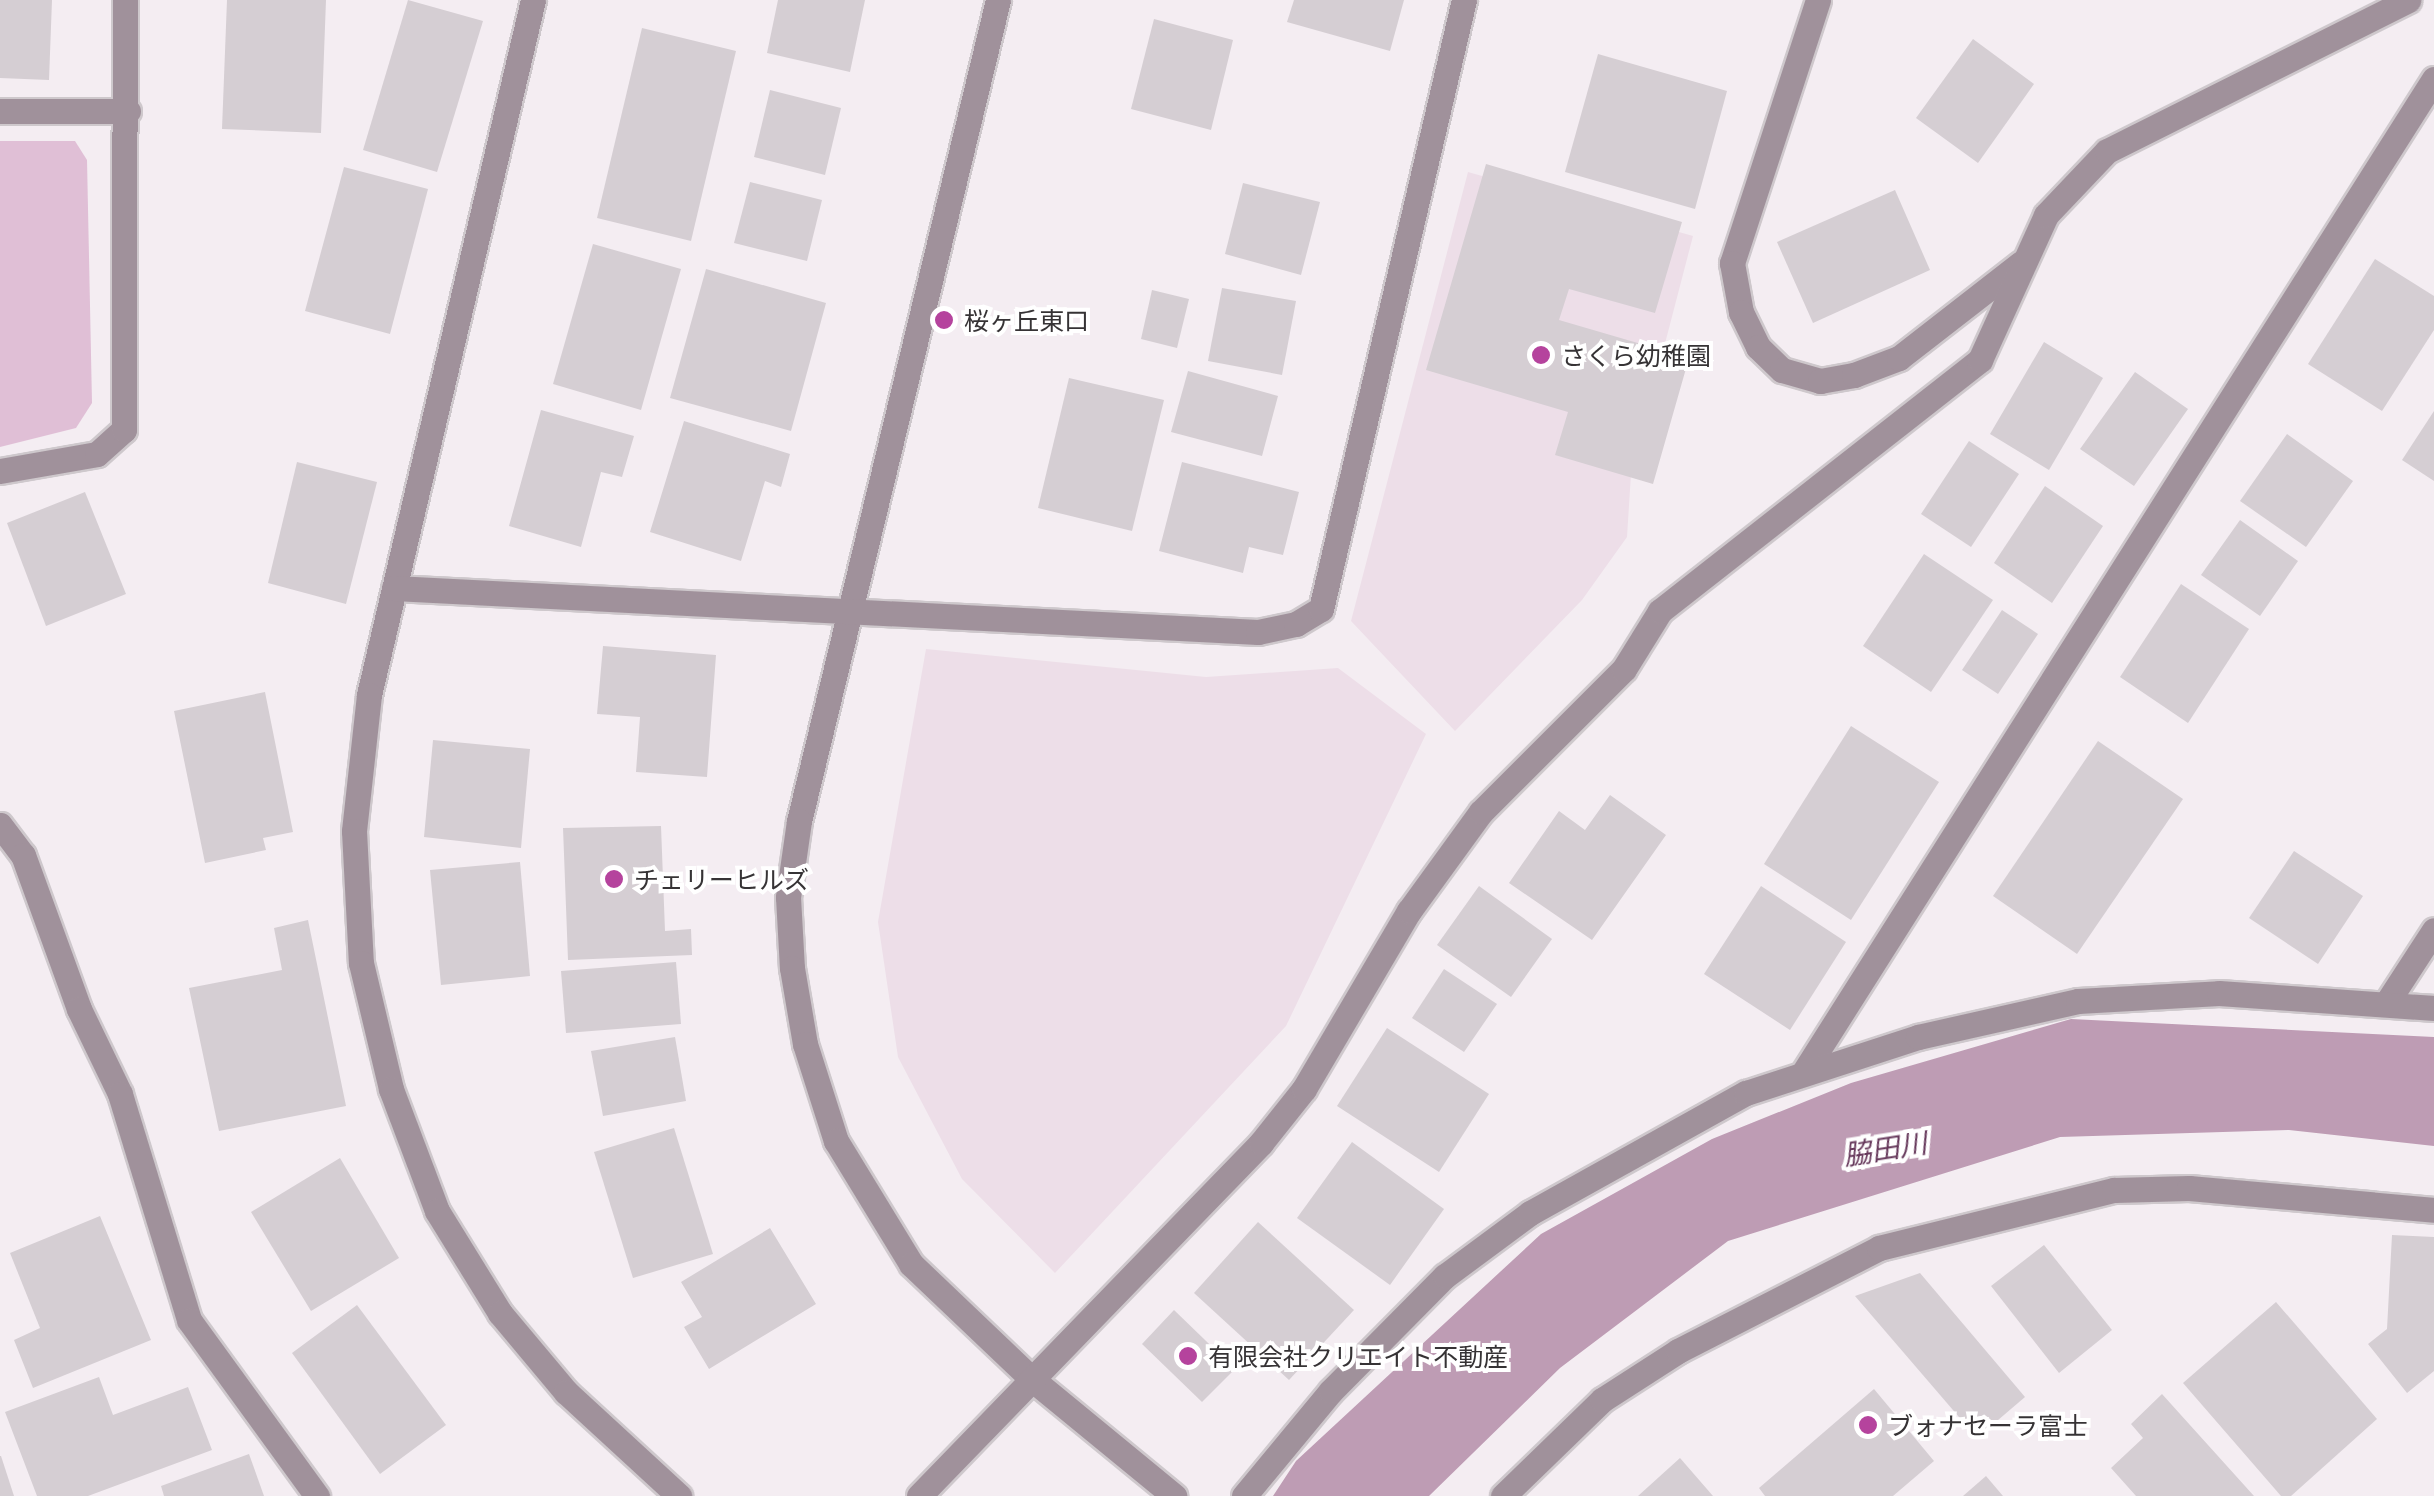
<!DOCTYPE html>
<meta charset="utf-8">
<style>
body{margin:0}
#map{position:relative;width:2434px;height:1496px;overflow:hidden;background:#f4edf2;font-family:Lato,"Noto Sans JP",sans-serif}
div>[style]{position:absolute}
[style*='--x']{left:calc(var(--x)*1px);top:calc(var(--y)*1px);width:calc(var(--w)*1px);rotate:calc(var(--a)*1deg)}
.built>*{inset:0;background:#eddee8}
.green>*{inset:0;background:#e0bfd6}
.water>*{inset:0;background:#be9cb4}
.building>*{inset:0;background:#d5ced3}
.roads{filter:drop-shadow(2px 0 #cec8cc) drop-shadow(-2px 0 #cec8cc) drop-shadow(0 2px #cec8cc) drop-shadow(0 -2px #cec8cc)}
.minor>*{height:25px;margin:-12.5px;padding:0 12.5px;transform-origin:12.5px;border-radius:12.5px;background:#a0919b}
.dots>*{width:28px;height:28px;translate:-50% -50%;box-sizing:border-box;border:5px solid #fff;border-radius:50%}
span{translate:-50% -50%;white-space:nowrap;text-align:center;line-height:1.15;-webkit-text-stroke:8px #fff;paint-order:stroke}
.poi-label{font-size:25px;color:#363335}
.left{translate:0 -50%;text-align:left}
.water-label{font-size:28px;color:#66385b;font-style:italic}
</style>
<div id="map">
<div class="built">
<i style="clip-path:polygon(1468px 172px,1693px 236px,1631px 474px,1627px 537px,1582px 600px,1455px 731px,1351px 621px)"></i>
<i style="clip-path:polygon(926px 649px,1206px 677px,1338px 668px,1426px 734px,1286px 1026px,1055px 1273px,962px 1179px,898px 1057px,878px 922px)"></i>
</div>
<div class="green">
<i style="clip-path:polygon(0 141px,75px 141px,87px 160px,92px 403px,76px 428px,0 447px)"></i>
</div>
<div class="water">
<i style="clip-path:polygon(2071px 1019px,2434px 1037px,2434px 1146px,2289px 1130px,2060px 1137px,1728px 1241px,1560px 1368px,1429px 1496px,1273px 1496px,1296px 1461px,1541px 1234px,1712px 1139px,1851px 1083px)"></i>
</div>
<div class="building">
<i style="clip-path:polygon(0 0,52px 0,49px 80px,0 78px)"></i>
<i style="clip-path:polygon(227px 0,326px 0,321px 133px,222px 129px)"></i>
<i style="clip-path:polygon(408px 0,483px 21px,437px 172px,363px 150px)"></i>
<i style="clip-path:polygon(778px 0,865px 0,850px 72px,767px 53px)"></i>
<i style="clip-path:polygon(1294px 0,1404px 0,1390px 51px,1287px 22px)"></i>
<i style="clip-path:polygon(1154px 19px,1233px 40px,1211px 130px,1131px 109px)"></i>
<i style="clip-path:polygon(642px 28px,736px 51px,691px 241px,597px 218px)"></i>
<i style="clip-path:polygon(1973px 39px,2034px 84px,1978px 163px,1916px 118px)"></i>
<i style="clip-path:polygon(1598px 54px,1727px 91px,1695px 209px,1565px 172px)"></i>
<i style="clip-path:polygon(770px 90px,841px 108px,825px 175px,754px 157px)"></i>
<i style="clip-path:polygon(1486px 164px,1682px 222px,1655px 313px,1569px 289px,1559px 320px,1689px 358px,1653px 484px,1555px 455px,1568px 412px,1426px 370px)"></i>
<i style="clip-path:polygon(344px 167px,428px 189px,390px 334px,305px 311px)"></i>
<i style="clip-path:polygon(750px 182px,822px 200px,807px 261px,734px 243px)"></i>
<i style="clip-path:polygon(1243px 183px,1320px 202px,1301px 275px,1225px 254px)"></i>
<i style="clip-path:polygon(1895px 190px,1930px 270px,1813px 323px,1777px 242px)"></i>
<i style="clip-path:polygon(593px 244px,681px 269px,641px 410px,553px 384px)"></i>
<i style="clip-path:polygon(2375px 259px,2434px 296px,2434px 330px,2382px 411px,2308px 364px)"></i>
<i style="clip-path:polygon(706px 269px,826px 303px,791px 431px,670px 398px)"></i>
<i style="clip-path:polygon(1222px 288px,1296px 301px,1282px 375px,1208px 361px)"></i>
<i style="clip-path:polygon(1152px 290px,1189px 299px,1177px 348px,1141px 339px)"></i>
<i style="clip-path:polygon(2044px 342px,2103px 378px,2049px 470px,1990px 434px)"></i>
<i style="clip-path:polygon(1188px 371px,1278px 396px,1262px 456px,1171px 432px)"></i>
<i style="clip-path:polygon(2135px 372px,2188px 409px,2134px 486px,2080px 449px)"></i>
<i style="clip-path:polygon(1069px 378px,1164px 400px,1132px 531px,1038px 508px)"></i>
<i style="clip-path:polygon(541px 410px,634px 436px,622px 477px,601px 472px,581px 547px,509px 526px)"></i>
<i style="clip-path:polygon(2434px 411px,2434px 481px,2402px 460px)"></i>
<i style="clip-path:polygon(684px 421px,790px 454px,781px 487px,765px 481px,741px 561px,650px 532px)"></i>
<i style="clip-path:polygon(2287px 434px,2353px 481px,2306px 547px,2240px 501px)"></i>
<i style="clip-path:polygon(1969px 441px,2019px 474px,1971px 547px,1921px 514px)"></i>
<i style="clip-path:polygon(297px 462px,377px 482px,346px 604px,268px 583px)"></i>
<i style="clip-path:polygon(1182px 462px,1299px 492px,1283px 555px,1249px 547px,1243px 573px,1159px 551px)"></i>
<i style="clip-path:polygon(2045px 486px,2103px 526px,2052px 603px,1994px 563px)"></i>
<i style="clip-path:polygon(85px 492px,126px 594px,46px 626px,7px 523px)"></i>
<i style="clip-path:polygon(2240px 520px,2298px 561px,2260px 616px,2201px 575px)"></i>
<i style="clip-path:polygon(1924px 554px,1993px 600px,1931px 692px,1863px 646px)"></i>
<i style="clip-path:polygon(2181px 584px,2249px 629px,2188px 723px,2120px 677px)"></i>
<i style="clip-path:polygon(2002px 610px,2038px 634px,1998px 694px,1962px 670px)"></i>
<i style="clip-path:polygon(603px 646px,716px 655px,707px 777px,636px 772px,640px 717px,597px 714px)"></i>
<i style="clip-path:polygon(265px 692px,293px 832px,263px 838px,266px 850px,205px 863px,174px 711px)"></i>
<i style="clip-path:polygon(1851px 726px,1939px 782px,1851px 920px,1764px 864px)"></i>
<i style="clip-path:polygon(433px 740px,530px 749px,521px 848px,424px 837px)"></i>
<i style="clip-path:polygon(2098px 741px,2183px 799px,2077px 954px,1993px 896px)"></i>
<i style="clip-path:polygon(1610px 795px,1666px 835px,1592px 940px,1509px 883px,1559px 811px,1585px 830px)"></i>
<i style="clip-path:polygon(661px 826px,665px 931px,691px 929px,692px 955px,568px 960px,563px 828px)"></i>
<i style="clip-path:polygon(2294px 851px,2363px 896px,2318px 964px,2249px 918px)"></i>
<i style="clip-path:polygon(520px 862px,530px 976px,441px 985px,430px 870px)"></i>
<i style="clip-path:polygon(1479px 886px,1552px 939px,1511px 997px,1437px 945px)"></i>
<i style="clip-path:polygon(1761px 886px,1846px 942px,1790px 1030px,1704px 974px)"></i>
<i style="clip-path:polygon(308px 920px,346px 1106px,219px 1131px,189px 988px,282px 970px,274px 928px)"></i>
<i style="clip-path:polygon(676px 962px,681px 1024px,566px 1033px,561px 971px)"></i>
<i style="clip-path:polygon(1444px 969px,1497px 1004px,1464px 1052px,1412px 1018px)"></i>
<i style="clip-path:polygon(1387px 1028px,1489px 1094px,1439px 1172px,1337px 1106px)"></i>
<i style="clip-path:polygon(675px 1037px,686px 1101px,603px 1116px,591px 1051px)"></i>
<i style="clip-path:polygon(674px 1128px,713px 1254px,633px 1278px,594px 1152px)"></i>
<i style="clip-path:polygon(1352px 1142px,1444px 1209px,1390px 1285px,1297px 1218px)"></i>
<i style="clip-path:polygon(340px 1158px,399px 1258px,311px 1311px,251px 1212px)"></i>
<i style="clip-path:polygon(100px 1216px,151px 1340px,33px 1388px,14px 1340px,40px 1328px,10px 1253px)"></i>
<i style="clip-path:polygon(1258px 1222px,1354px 1310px,1289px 1380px,1194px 1293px)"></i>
<i style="clip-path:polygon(770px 1228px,816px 1304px,709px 1369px,684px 1327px,702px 1317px,681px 1282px)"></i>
<i style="clip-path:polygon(2392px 1235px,2434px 1237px,2434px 1371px,2407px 1393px,2368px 1344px,2387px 1329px)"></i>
<i style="clip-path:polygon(2044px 1245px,2112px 1330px,2059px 1373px,1991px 1286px)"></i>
<i style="clip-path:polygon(1920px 1273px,2025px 1397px,1977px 1438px,1855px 1296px)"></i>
<i style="clip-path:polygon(2276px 1302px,2377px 1419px,2291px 1496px,2281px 1496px,2183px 1383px)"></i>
<i style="clip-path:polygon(357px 1305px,446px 1425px,380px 1474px,292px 1353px)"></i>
<i style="clip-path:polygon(1174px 1310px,1235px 1369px,1202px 1402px,1142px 1344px)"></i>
<i style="clip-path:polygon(99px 1377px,113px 1415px,188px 1387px,212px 1450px,88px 1496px,37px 1496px,5px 1412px)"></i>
<i style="clip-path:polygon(1874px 1389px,1934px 1461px,1893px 1496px,1765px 1496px,1759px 1488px)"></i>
<i style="clip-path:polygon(2162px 1394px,2254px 1496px,2136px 1496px,2111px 1468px,2143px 1438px,2131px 1424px)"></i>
<i style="clip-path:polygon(249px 1454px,264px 1496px,164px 1496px,161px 1486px)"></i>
<i style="clip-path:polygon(0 1456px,1px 1456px,14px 1496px,0 1496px)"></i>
<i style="clip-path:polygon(1680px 1458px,1713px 1496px,1638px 1496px)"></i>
<i style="clip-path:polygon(1986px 1476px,2003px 1496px,1963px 1496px)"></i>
</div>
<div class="roads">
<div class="minor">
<i style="--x:533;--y:0;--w:714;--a:103.28"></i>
<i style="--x:369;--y:695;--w:137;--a:96.3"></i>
<i style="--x:354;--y:831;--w:132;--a:87"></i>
<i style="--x:361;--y:963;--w:130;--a:76.6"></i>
<i style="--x:391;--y:1089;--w:130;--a:69.3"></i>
<i style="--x:437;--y:1211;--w:120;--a:58.3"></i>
<i style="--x:500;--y:1313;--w:103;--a:50.1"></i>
<i style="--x:566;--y:1392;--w:154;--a:42.6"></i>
<i style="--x:998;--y:0;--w:845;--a:103.62"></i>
<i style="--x:799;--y:821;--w:77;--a:98.2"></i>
<i style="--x:788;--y:897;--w:71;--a:86.8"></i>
<i style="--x:792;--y:968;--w:77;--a:80.3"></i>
<i style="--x:805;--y:1044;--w:102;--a:72.3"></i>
<i style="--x:836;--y:1141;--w:144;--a:58.6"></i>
<i style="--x:911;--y:1264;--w:168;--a:43.6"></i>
<i style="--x:1033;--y:1380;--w:183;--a:39.4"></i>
<i style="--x:1818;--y:0;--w:277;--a:108.1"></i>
<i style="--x:1732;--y:263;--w:50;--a:79.6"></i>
<i style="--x:1741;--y:312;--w:39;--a:64"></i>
<i style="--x:1758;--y:347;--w:33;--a:44"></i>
<i style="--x:1782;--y:370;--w:40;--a:16"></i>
<i style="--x:1820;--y:381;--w:35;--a:-10"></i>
<i style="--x:1854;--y:375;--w:48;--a:-20.7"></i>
<i style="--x:1899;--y:358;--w:155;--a:-37.9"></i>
<i style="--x:0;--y:111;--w:128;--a:0"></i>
<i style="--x:0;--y:471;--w:98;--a:-9.9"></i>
<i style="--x:97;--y:454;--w:36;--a:-42"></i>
<i style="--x:124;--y:430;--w:430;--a:-89.9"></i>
<i style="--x:394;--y:588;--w:865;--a:2.92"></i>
<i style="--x:1258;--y:632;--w:39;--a:-12"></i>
<i style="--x:1296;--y:624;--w:29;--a:-31"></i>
<i style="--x:1321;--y:609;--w:626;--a:-76.79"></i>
<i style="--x:0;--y:825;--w:38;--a:53"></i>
<i style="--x:23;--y:855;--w:164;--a:70"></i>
<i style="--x:79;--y:1009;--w:94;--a:64.2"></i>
<i style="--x:120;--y:1094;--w:236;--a:73"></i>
<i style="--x:189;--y:1320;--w:218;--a:54"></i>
<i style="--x:2386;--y:1004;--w:88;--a:-57"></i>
<i style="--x:1804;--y:1072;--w:1176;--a:-57.61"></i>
<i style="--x:919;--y:1496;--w:492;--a:-45.9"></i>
<i style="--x:1261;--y:1143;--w:69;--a:-51.5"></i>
<i style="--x:1304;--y:1089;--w:207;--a:-59.5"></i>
<i style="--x:1409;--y:911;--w:122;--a:-54"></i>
<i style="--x:1481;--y:812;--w:202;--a:-45"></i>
<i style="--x:1624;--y:669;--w:68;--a:-58.2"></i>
<i style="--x:1660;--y:611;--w:407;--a:-38.1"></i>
<i style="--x:1980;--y:360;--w:159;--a:-65.5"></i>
<i style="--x:2046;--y:215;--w:88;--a:-46.4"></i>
<i style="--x:2107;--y:151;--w:337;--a:-26.6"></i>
<i style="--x:1244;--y:1496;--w:136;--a:-50.4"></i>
<i style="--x:1331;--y:1391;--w:162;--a:-45.3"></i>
<i style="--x:1445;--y:1276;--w:106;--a:-36.5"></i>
<i style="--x:1530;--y:1213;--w:247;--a:-29.1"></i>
<i style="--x:1746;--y:1093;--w:181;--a:-18"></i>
<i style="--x:1918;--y:1037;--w:164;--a:-12.7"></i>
<i style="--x:2078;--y:1001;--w:141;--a:-3.2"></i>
<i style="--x:2219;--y:993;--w:216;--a:4"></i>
<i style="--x:1503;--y:1496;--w:138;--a:-44.1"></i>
<i style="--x:1602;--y:1400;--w:90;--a:-32.8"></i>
<i style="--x:1678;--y:1351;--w:226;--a:-27.1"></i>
<i style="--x:1879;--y:1248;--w:242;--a:-13.9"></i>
<i style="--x:2114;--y:1190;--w:75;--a:-1.5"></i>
<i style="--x:2189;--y:1188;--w:246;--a:5.1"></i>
</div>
</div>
<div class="dots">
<i style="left:944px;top:320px;background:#b5439d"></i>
<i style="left:1541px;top:355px;background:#b5439d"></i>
<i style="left:614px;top:879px;background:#b5439d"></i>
<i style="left:1188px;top:1356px;background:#b5439d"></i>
<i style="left:1868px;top:1425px;background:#b5439d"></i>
</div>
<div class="poi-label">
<span class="left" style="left:964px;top:320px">桜ヶ丘東口</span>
<span class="left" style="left:1561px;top:355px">さくら幼稚園</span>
<span class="left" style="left:634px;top:879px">チェリーヒルズ</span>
<span class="left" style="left:1208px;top:1356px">有限会社クリエイト不動産</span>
<span class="left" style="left:1888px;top:1425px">ブォナセーラ富士</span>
</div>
<div class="water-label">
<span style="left:1885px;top:1148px;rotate:-9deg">脇田川</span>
</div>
</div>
